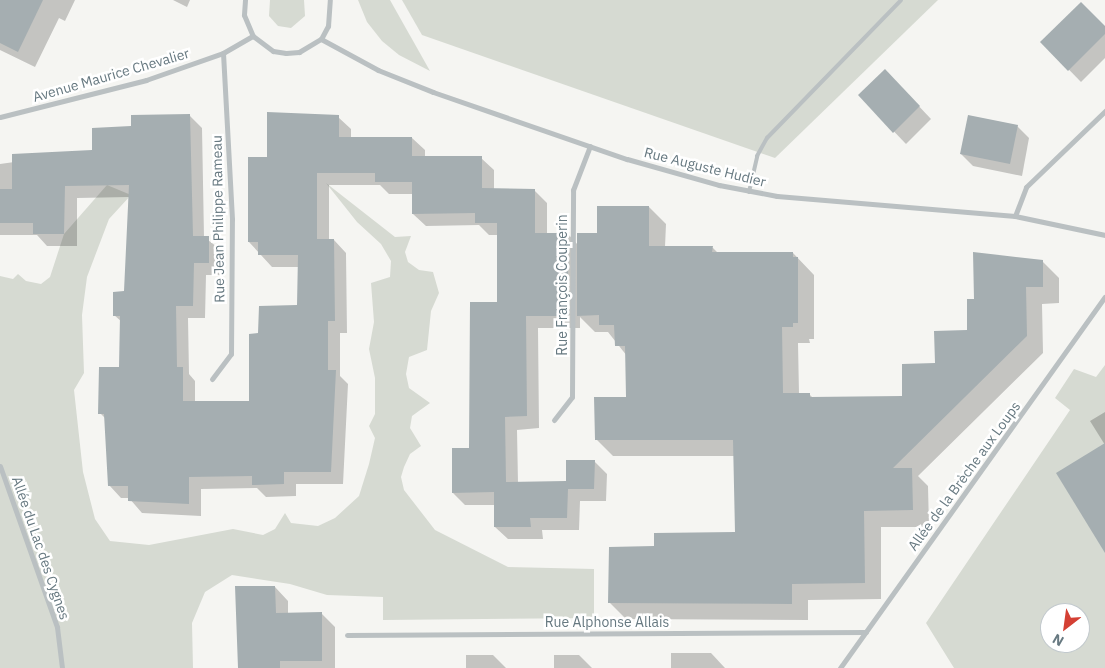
<!DOCTYPE html>
<meta charset="utf-8">
<style>
body{margin:0}
#map{position:relative;width:1105px;height:668px;overflow:hidden;background:#f5f5f2;font-family:"IBM Plex Sans",sans-serif}
div>[style]{position:absolute}
[style*='--x']{left:calc(var(--x)*1px);top:calc(var(--y)*1px);width:calc(var(--w)*1px);rotate:calc(var(--a)*1deg)}
.green>*{inset:0;background:#d6dad2}
.shadow>*{inset:0;background:#0003}
.building>*{inset:0;background:#a5aeb1}
.service>*{height:4px;margin:-2px;padding:0 2px;transform-origin:2px;border-radius:2px;background:#bac0c2}
.minor>*{height:5px;margin:-2.5px;padding:0 2.5px;transform-origin:2.5px;border-radius:2.5px;background:#bac0c2}
span{translate:-50% -50%;white-space:nowrap;text-align:center;line-height:1.15;-webkit-text-stroke:5px #fff;paint-order:stroke}
.street-label{font-size:14px;color:#677981}
.north{position:absolute;left:1040px;top:603px;width:50px;height:50px;box-sizing:border-box;background:#fff;border:1px solid #c2c9cd;border-radius:50%;rotate:210deg;font-size:14px;font-weight:700;line-height:20px;text-align:center;color:#677981}
.north::after{content:'';display:block;margin:auto;width:18px;height:22px;background:#d44034;clip-path:polygon(50% 0,100% 100%,50% 72%,0 100%)}
</style>
<div id="map">
<div class="green">
<i style="clip-path:polygon(270px 0,304px 0,305px 16px,291px 28px,278px 26px,269px 16px)"></i>
<i style="clip-path:polygon(358px 0,390px 0,430px 71px,399px 55px,382px 41px,367px 22px)"></i>
<i style="clip-path:polygon(402px 0,938px 0,775px 158px,422px 35px)"></i>
<i style="clip-path:polygon(326px 183px,395px 237px,411px 236px,405px 252px,408px 262px,419px 270px,433px 272px,439px 293px,431px 311px,427px 350px,409px 357px,406px 374px,409px 388px,430px 403px,412px 416px,410px 428px,421px 446px,410px 454px,404px 467px,401px 477px,404px 490px,435px 530px,508px 567px,594px 569px,594px 618px,383px 620px,383px 597px,327px 595px,290px 584px,232px 575px,205px 592px,192px 623px,193px 668px,0 668px,0 276px,13px 279px,18px 274px,26px 281px,41px 284px,50px 277px,64px 234px,107px 185px,131px 195px,109px 219px,87px 277px,82px 315px,84px 373px,74px 390px,83px 472px,95px 519px,110px 541px,149px 545px,233px 529px,263px 535px,275px 529px,285px 513px,291px 523px,318px 526px,335px 518px,359px 496px,369px 464px,375px 438px,369px 426px,375px 414px,375px 378px,369px 349px,374px 322px,371px 283px,390px 277px,391px 261px,381px 244px,357px 222px)"></i>
<i style="clip-path:polygon(evenodd,1105px 365px,1105px 668px,954px 668px,926px 623px,1070px 410px,1055px 398px,1074px 369px,1096px 377px,1105px 365px,1050px 613px,1080px 613px,1080px 643px,1050px 643px,1050px 613px)"></i>
</div>
<div class="shadow">
<i style="clip-path:polygon(0 0,75px 0,65px 21px,59px 18px,35px 67px,0 50px)"></i>
<i style="clip-path:polygon(173px 0,190px 0,187px 7px)"></i>
<i style="clip-path:polygon(1105px 28px,1105px 58px,1081px 82px,1042px 42px)"></i>
<i style="clip-path:polygon(897px 83px,931px 119px,906px 144px,860px 96px)"></i>
<i style="clip-path:polygon(190px 116px,202px 128px,204px 237px,221px 250px,221px 275px,206px 275px,205px 318px,188px 318px,189px 374px,195px 381px,195px 402px,250px 402px,260px 335px,298px 306px,299px 267px,272px 267px,249px 242px,268px 158px,338px 117px,351px 129px,351px 138px,412px 138px,425px 150px,425px 157px,481px 158px,494px 170px,494px 189px,534px 190px,547px 203px,547px 234px,568px 234px,578px 245px,649px 207px,666px 224px,665px 247px,713px 248px,718px 253px,793px 253px,814px 275px,814px 339px,809px 339px,810px 343px,798px 343px,799px 394px,809px 394px,813px 398px,903px 398px,968px 331px,976px 300px,1042px 261px,1059px 278px,1059px 303px,1042px 304px,1043px 353px,918px 476px,928px 486px,929px 527px,881px 527px,881px 599px,808px 600px,808px 620px,626px 619px,610px 603px,655px 547px,736px 534px,735px 456px,613px 456px,596px 439px,627px 398px,627px 356px,608px 332px,595px 332px,580px 317px,580px 328px,538px 328px,539px 428px,517px 430px,518px 483px,567px 482px,594px 461px,607px 474px,606px 501px,580px 501px,579px 530px,542px 530px,543px 539px,508px 539px,495px 527px,495px 505px,465px 505px,453px 493px,470px 449px,498px 303px,498px 235px,489px 235px,479px 225px,426px 226px,413px 214px,413px 194px,389px 194px,380px 185px,329px 185px,329px 240px,334px 240px,346px 253px,347px 333px,340px 333px,340px 376px,348px 384px,343px 484px,296px 484px,296px 496px,266px 497px,257px 488px,201px 489px,201px 516px,142px 513px,129px 498px,121px 498px,109px 485px,106px 419px,100px 413px,120px 368px,122px 322px,114px 315px,126px 293px,129px 197px,77px 198px,77px 246px,47px 246px,37px 235px,0 235px,0 164px,93px 151px,132px 127px)"></i>
<i style="clip-path:polygon(1017px 126px,1029px 138px,1022px 176px,973px 166px,961px 154px)"></i>
<i style="clip-path:polygon(1105px 412px,1105px 550px,1105px 445px,1090px 421px)"></i>
<i style="clip-path:polygon(275px 587px,288px 601px,288px 614px,322px 614px,335px 627px,335px 668px,239px 668px)"></i>
<i style="clip-path:polygon(671px 653px,711px 653px,725px 668px,671px 668px)"></i>
<i style="clip-path:polygon(466px 655px,493px 655px,506px 668px,466px 668px)"></i>
<i style="clip-path:polygon(554px 655px,579px 655px,592px 668px,554px 668px)"></i>
</div>
<div class="building">
<i style="clip-path:polygon(0 0,43px 0,18px 52px,0 43px)"></i>
<i style="clip-path:polygon(1081px 2px,1105px 26px,1105px 34px,1068px 71px,1040px 42px)"></i>
<i style="clip-path:polygon(885px 69px,920px 106px,893px 133px,858px 95px)"></i>
<i style="clip-path:polygon(267px 112px,339px 115px,339px 137px,412px 137px,412px 156px,482px 156px,482px 188px,535px 189px,535px 233px,568px 233px,568px 316px,526px 316px,527px 416px,505px 417px,506px 482px,566px 481px,566px 460px,595px 460px,594px 489px,568px 489px,567px 518px,530px 518px,531px 527px,494px 527px,494px 492px,452px 493px,452px 448px,469px 448px,470px 302px,497px 302px,497px 223px,475px 223px,475px 213px,412px 214px,412px 182px,375px 182px,375px 173px,317px 173px,317px 239px,334px 239px,335px 321px,328px 321px,328px 370px,336px 370px,331px 472px,284px 472px,284px 484px,252px 485px,252px 476px,189px 477px,189px 504px,128px 501px,128px 486px,108px 486px,104px 414px,98px 414px,99px 367px,119px 367px,120px 316px,113px 316px,113px 292px,124px 291px,129px 185px,65px 186px,64px 234px,33px 234px,33px 223px,0 223px,0 189px,12px 189px,12px 154px,92px 150px,92px 128px,131px 126px,131px 115px,190px 114px,193px 236px,209px 236px,209px 263px,194px 263px,193px 306px,176px 306px,177px 367px,183px 367px,183px 401px,249px 401px,249px 334px,258px 333px,259px 306px,297px 305px,298px 255px,258px 255px,258px 242px,248px 242px,248px 157px,267px 157px)"></i>
<i style="clip-path:polygon(968px 115px,1018px 125px,1010px 164px,960px 154px)"></i>
<i style="clip-path:polygon(597px 206px,649px 206px,649px 246px,713px 246px,712px 252px,793px 252px,793px 257px,798px 257px,798px 323px,793px 323px,793px 327px,782px 327px,783px 393px,810px 393px,810px 397px,902px 396px,902px 364px,935px 363px,934px 331px,967px 330px,967px 299px,974px 299px,973px 252px,1043px 260px,1043px 287px,1026px 287px,1027px 336px,893px 468px,912px 468px,913px 510px,864px 511px,865px 583px,792px 584px,792px 604px,608px 603px,609px 547px,654px 546px,654px 533px,735px 532px,733px 440px,595px 440px,594px 397px,626px 397px,625px 346px,615px 346px,614px 325px,599px 325px,599px 315px,577px 316px,577px 233px,597px 233px)"></i>
<i style="clip-path:polygon(1105px 443px,1105px 553px,1056px 473px)"></i>
<i style="clip-path:polygon(235px 586px,275px 586px,276px 613px,322px 612px,322px 661px,280px 661px,280px 668px,238px 668px)"></i>
</div>
<div class="service">
<i style="--x:749;--y:192;--w:37;--a:-77"></i>
<i style="--x:757;--y:156;--w:21;--a:-61"></i>
<i style="--x:767;--y:138;--w:192;--a:-45.8"></i>
</div>
<div class="minor">
<i style="--x:245;--y:0;--w:15;--a:94"></i>
<i style="--x:244;--y:15;--w:23;--a:67"></i>
<i style="--x:253;--y:36;--w:25;--a:37"></i>
<i style="--x:273;--y:51;--w:13;--a:9"></i>
<i style="--x:286;--y:53;--w:13;--a:-4"></i>
<i style="--x:299;--y:52;--w:26;--a:-31"></i>
<i style="--x:321;--y:39;--w:15;--a:-62"></i>
<i style="--x:328;--y:26;--w:26;--a:-86"></i>
<i style="--x:321;--y:39;--w:65;--a:28.5"></i>
<i style="--x:378;--y:70;--w:59;--a:21.8"></i>
<i style="--x:433;--y:92;--w:205;--a:19.1"></i>
<i style="--x:627;--y:159;--w:96;--a:15.8"></i>
<i style="--x:719;--y:185;--w:59;--a:10.7"></i>
<i style="--x:777;--y:196;--w:239;--a:4.8"></i>
<i style="--x:1015;--y:216;--w:92;--a:11.9"></i>
<i style="--x:0;--y:117;--w:151;--a:-14.2"></i>
<i style="--x:146;--y:80;--w:82;--a:-19.3"></i>
<i style="--x:223;--y:53;--w:34;--a:-30"></i>
<i style="--x:1015;--y:216;--w:31;--a:-69"></i>
<i style="--x:1026;--y:187;--w:110;--a:-43.9"></i>
<i style="--x:212;--y:379;--w:31;--a:-53"></i>
<i style="--x:231;--y:354;--w:135;--a:-89.6"></i>
<i style="--x:232;--y:219;--w:166;--a:-93.1"></i>
<i style="--x:554;--y:420;--w:29;--a:-52"></i>
<i style="--x:572;--y:397;--w:207;--a:-89.7"></i>
<i style="--x:573;--y:190;--w:47;--a:-68.9"></i>
<i style="--x:0;--y:466;--w:171;--a:70.5"></i>
<i style="--x:57;--y:627;--w:41;--a:83"></i>
<i style="--x:347;--y:635;--w:519;--a:-0.33"></i>
<i style="--x:840;--y:668;--w:456;--a:-54.5"></i>
</div>
<div class="street-label">
<span style="left:111px;top:75px;rotate:-16deg">Avenue Maurice Chevalier</span>
<span style="left:705px;top:167px;rotate:14deg">Rue Auguste Hudier</span>
<span style="left:218px;top:219px;rotate:-91deg">Rue Jean Philippe Rameau</span>
<span style="left:562px;top:285px;rotate:-90deg">Rue François Couperin</span>
<span style="left:964px;top:476px;rotate:-54deg">Allée de la Brèche aux Loups</span>
<span style="left:41px;top:548px;rotate:71deg">Allée du Lac des Cygnes</span>
<span style="left:607px;top:622px">Rue Alphonse Allais</span>
</div>
<div class="north">N</div>
</div>
